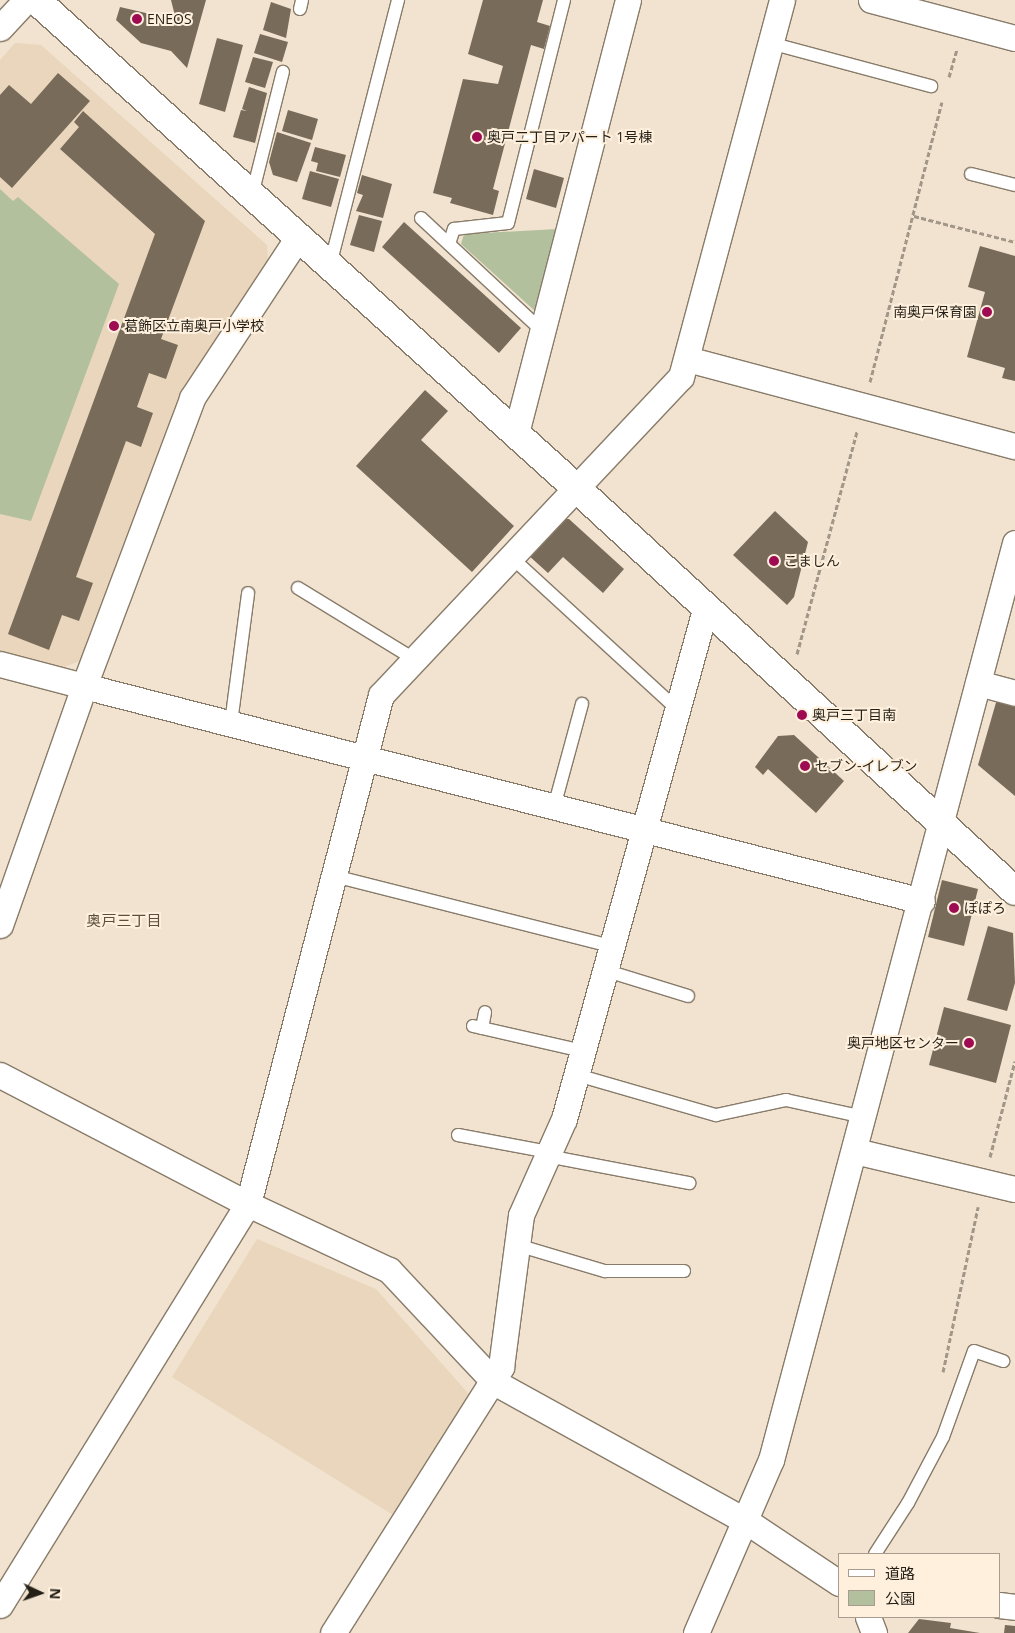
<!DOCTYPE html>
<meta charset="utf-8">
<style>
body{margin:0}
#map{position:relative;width:1015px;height:1633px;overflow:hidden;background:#f1e3cf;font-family:"Open Sans","Noto Sans JP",sans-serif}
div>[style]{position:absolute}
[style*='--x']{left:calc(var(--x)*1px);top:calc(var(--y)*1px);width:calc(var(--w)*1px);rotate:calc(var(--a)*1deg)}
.built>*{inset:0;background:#e9d6bc}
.green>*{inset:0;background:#b3c09e}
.building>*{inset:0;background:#786b5a}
.path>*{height:3px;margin-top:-1.5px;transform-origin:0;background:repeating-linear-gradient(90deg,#a19687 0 5px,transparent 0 7.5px)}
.roads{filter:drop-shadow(1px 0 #887b69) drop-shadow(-1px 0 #887b69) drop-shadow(0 1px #887b69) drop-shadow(0 -1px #887b69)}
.service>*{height:12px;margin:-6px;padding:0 6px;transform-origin:6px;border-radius:6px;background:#fff}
.minor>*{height:25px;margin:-12.5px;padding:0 12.5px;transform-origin:12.5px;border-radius:12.5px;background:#fff}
.tertiary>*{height:28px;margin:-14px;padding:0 14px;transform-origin:14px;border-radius:14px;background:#fff}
.dots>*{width:14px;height:14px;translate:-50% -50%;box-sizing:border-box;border:2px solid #fef0dc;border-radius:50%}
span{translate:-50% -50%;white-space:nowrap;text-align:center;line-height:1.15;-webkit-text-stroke:4px #fef0dc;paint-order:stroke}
.poi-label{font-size:14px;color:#241f17}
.left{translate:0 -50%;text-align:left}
.right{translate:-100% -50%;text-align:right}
.neighbourhood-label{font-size:15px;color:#5b4f3f}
.legend{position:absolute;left:838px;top:1553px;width:162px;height:65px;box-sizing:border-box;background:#fef0dc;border:1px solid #a79c8d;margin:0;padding:6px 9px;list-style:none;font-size:15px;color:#241f17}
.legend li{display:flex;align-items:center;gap:10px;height:25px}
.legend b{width:25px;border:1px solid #a79c8d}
.north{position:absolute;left:15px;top:1568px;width:50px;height:50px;-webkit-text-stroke:4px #fef0dc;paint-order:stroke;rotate:93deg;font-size:14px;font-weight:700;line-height:20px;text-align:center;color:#241f17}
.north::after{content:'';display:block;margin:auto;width:18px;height:22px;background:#241f17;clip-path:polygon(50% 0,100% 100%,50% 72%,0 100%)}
</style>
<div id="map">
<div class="built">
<i style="clip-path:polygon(15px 43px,41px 45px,267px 245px,268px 262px,80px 661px,59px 669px,0 652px,0 60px)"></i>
<i style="clip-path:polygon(257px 1239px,376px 1289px,474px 1400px,393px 1515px,172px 1377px)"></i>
</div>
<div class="green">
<i style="clip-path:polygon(0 189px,13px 201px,18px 197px,119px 284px,31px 521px,0 514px)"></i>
<i style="clip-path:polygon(557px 229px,535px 311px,461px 244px,464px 234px)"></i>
</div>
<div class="building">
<i style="clip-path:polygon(171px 0,206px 0,187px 68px,171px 51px,141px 43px,116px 20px,120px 7px,176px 20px)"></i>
<i style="clip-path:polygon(483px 0,543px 0,537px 22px,550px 26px,544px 49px,531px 45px,493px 189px,499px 191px,493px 215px,450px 203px,452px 198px,433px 193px,463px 79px,498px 84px,503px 66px,468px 54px)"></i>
<i style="clip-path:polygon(271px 2px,291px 9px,286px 38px,263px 30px)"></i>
<i style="clip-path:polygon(260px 34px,288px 42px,282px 62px,254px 53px)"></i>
<i style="clip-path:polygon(217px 38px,243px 45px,225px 112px,199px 104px)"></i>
<i style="clip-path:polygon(253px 57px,273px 62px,265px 88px,245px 82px)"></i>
<i style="clip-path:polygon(58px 73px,90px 101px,12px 188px,0 177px,0 95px,9px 85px,31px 104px)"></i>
<i style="clip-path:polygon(249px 87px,267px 93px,255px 143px,233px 137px,241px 110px,247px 111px,242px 109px)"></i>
<i style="clip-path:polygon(288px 110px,318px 119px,312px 140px,282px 131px)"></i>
<i style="clip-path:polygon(83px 111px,205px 221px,161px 339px,178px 345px,166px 379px,149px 373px,137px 407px,153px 413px,141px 447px,126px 441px,76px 577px,93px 583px,79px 621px,62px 615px,49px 650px,8px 634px,155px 234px,60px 149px,79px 127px,74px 122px)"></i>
<i style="clip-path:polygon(277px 132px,311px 143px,297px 182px,273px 175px,269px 162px)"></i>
<i style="clip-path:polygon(315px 147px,346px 155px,340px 177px,316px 171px,318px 163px,311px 161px)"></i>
<i style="clip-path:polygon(534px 169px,564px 178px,556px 208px,526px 199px)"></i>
<i style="clip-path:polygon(310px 171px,339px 179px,331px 207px,302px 199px)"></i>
<i style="clip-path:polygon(362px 175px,392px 184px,383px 218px,356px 211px,363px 195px,357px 193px)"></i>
<i style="clip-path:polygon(359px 215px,382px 221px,374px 252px,350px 245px)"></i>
<i style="clip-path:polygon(404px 222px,521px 328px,499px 353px,382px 247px)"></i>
<i style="clip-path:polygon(980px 246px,1015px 256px,1015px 381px,1002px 378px,1005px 368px,967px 357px,985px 292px,968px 287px)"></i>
<i style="clip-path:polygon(425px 390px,448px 411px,421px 440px,514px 526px,472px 572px,356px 466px)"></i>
<i style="clip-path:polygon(775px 511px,808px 542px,794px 597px,787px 605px,733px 555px)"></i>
<i style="clip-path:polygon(559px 519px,569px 519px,624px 569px,603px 593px,563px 557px,548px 573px,527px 554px)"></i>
<i style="clip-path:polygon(997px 699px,1015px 704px,1015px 796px,978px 765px)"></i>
<i style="clip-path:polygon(794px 735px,844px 781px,816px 813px,768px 769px,763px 775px,755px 767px,778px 736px)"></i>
<i style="clip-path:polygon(942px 880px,978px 889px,964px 946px,928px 937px)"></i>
<i style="clip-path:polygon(988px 926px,1013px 933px,1015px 983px,1007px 1011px,967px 1000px)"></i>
<i style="clip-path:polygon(944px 1007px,1011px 1025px,996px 1083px,929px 1065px)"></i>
<i style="clip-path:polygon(919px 1619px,951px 1623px,950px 1628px,980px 1633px,908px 1633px)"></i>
<i style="clip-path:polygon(1005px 1625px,1015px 1626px,1015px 1633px,1004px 1633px)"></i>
</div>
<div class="path">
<i style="--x:949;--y:77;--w:29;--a:-74"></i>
<i style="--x:914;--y:216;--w:104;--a:14.4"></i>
<i style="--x:870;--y:382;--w:289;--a:-75.6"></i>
<i style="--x:797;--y:654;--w:231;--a:-74.9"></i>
<i style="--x:990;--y:1157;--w:99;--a:-75.4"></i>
<i style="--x:943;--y:1372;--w:169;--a:-78"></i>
</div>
<div class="roads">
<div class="service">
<i style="--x:300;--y:9;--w:9;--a:-77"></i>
<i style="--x:770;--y:43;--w:167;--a:15"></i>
<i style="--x:971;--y:174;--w:45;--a:14"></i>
<i style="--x:252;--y:195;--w:127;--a:-75.9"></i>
<i style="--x:421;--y:218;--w:166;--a:43"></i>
<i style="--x:449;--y:244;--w:16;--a:-72"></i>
<i style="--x:454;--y:229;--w:54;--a:-6.3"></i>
<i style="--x:508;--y:223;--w:230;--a:-75.9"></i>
<i style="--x:330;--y:265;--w:274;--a:-75.6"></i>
<i style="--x:510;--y:556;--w:225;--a:42.5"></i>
<i style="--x:298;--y:588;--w:136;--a:31.5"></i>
<i style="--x:231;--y:723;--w:131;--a:-82.5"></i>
<i style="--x:554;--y:807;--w:107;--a:-74.8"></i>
<i style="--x:334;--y:876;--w:285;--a:14.2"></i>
<i style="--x:604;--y:970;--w:88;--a:17.2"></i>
<i style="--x:473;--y:1026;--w:113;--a:12.8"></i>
<i style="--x:482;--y:1028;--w:16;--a:-79"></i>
<i style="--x:577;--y:1075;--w:145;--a:16.1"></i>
<i style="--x:716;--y:1115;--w:72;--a:-12.1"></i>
<i style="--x:786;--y:1100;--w:80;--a:12.3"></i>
<i style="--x:458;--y:1135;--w:93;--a:10.6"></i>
<i style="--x:547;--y:1156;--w:145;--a:10.8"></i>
<i style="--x:517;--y:1245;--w:92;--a:16.5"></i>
<i style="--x:605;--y:1271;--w:79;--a:0"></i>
<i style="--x:875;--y:1554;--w:61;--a:-57.1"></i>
<i style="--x:908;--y:1503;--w:75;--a:-62.1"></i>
<i style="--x:943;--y:1437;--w:91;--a:-70.2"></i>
<i style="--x:974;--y:1351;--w:31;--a:19"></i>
</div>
<div class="minor">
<i style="--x:871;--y:0;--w:149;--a:14.8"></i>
<i style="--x:0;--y:28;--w:38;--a:-47"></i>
<i style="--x:687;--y:359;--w:339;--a:14.9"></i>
<i style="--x:516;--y:433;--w:447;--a:-75.5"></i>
<i style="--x:0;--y:664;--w:87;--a:14.7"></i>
<i style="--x:84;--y:686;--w:308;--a:-69.4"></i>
<i style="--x:192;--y:398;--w:193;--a:-56.6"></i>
<i style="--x:978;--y:683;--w:38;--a:15"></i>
<i style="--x:0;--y:925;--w:253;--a:-70.6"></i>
<i style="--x:84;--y:686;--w:865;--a:14.39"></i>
<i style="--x:0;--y:1075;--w:280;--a:27.5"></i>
<i style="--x:248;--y:1204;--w:156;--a:25.1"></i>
<i style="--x:389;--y:1270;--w:154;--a:46.8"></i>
<i style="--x:494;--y:1382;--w:288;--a:28.9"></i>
<i style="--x:746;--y:1521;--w:112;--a:33.7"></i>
<i style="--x:855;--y:1151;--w:164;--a:13.4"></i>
<i style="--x:0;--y:1605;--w:471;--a:-58.3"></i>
<i style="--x:248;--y:1204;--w:526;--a:-75.36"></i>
<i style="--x:381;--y:695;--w:437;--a:-46.7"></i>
<i style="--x:681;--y:377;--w:390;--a:-75"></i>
<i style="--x:999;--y:1605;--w:16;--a:7"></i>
<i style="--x:868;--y:1617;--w:17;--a:69"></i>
<i style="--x:333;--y:1633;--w:315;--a:-57.7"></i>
<i style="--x:501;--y:1367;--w:153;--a:-82.5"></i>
<i style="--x:521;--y:1215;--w:105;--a:-65.9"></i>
<i style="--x:564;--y:1119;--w:532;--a:-74.53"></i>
<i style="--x:696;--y:1633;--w:189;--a:-66.6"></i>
<i style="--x:771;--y:1460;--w:949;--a:-75.1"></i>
</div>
<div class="tertiary">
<i style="--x:36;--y:0;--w:726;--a:42.1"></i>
<i style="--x:575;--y:487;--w:597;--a:42.56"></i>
</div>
</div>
<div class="dots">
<i style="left:137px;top:19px;background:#9f0b53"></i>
<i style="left:477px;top:137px;background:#9f0b53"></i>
<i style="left:987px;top:312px;background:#9f0b53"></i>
<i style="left:114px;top:326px;background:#9f0b53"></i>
<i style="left:774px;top:561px;background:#9f0b53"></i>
<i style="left:802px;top:715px;background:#9f0b53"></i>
<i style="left:805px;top:766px;background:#9f0b53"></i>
<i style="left:954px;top:908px;background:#9f0b53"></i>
<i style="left:969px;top:1043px;background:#9f0b53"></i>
</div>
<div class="poi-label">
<span class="left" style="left:147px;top:19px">ENEOS</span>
<span class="left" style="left:487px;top:137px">奥戸二丁目アパート 1号棟</span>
<span class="right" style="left:977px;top:312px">南奥戸保育園</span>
<span class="left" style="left:124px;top:326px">葛飾区立南奥戸小学校</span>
<span class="left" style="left:784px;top:561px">こましん</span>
<span class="left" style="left:812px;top:715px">奥戸三丁目南</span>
<span class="left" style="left:815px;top:766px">セブン-イレブン</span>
<span class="left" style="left:964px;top:908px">ぽぽろ</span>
<span class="right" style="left:959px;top:1043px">奥戸地区センター</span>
</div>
<div class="neighbourhood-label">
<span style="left:124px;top:921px">奥戸三丁目</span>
</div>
<ul class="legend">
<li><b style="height:6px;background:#fff"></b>道路</li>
<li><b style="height:14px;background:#b3c09e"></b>公園</li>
</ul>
<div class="north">N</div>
</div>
